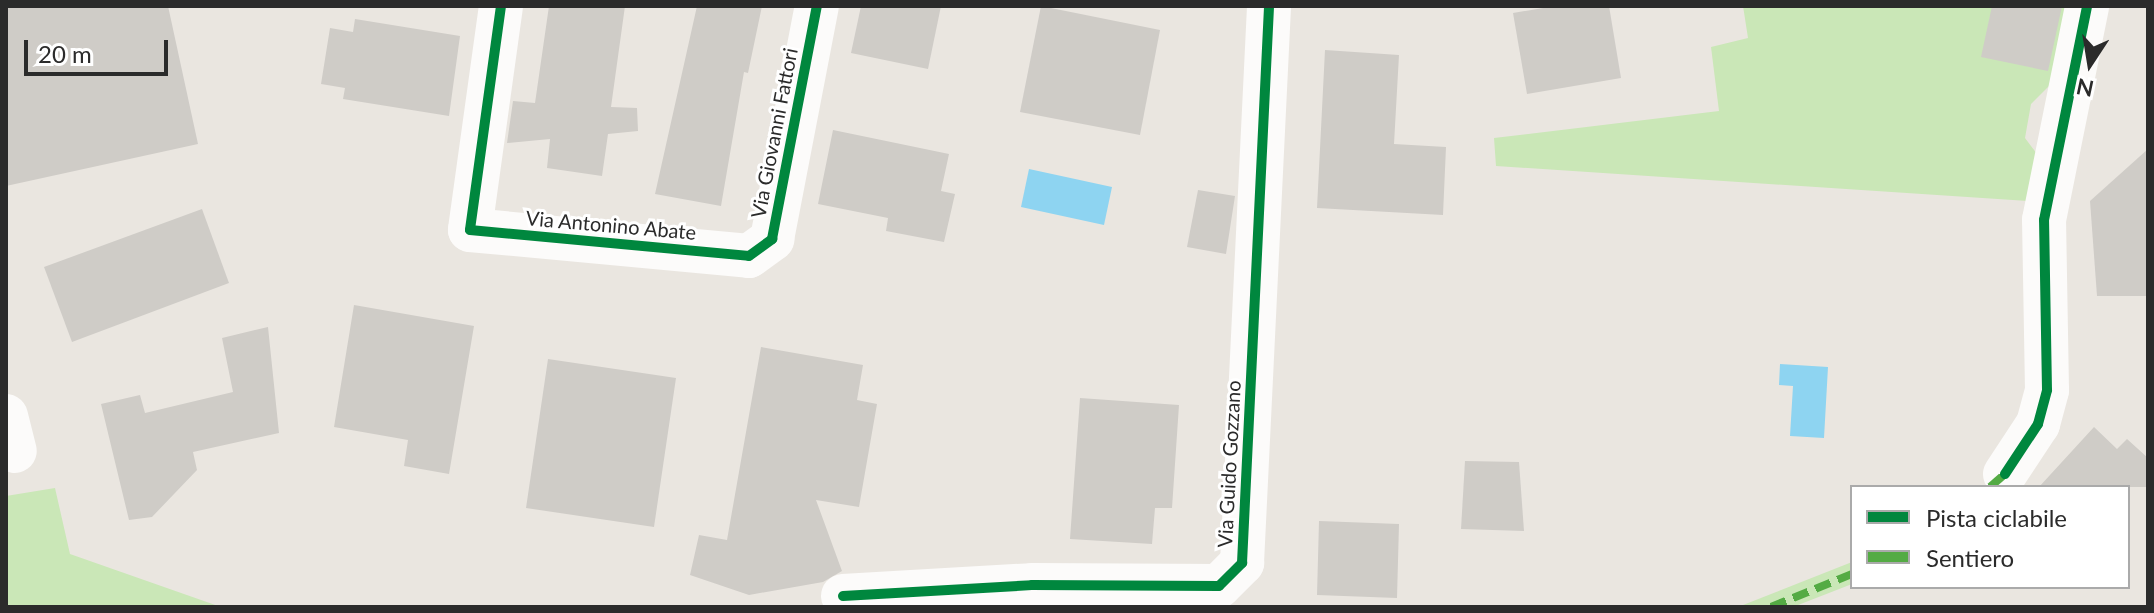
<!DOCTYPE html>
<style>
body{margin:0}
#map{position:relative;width:2154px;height:613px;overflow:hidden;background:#eae6e0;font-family:Lato,sans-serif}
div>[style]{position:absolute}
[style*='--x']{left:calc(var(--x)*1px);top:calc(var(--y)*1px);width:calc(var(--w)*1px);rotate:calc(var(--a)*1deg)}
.green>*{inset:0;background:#cae7b7}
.water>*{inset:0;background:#8ed4f1}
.building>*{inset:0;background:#cfccc7}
.minor>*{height:44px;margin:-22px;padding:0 22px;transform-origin:22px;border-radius:22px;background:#fcfbfa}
.quiet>*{height:8px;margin-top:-4px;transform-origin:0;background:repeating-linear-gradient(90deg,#54ab44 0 16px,transparent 0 24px)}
.cycleway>*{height:10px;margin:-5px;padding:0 5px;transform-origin:5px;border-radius:5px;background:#00873e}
span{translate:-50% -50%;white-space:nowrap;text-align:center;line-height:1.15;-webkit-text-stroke:6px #fff;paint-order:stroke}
.street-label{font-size:20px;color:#2b2b2b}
.frame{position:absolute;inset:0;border:8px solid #2b2b2b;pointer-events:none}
.legend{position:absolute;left:1850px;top:485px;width:280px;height:104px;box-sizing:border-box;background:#fff;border:2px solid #aaa;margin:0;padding:10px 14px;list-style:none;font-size:24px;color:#2b2b2b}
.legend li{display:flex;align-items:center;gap:16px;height:40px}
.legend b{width:40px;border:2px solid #aaa}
.north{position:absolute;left:2050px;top:24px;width:80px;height:80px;-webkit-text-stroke:6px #fff;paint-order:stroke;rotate:192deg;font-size:22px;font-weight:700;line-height:32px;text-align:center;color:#2b2b2b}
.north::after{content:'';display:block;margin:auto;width:28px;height:36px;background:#2b2b2b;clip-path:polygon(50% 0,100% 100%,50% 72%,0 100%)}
.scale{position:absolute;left:24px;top:40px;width:144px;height:36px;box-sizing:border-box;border:4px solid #2b2b2b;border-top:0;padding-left:10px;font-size:24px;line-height:28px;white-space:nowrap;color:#2b2b2b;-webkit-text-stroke:6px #fff;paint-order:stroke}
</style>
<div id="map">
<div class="green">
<i style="clip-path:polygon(1743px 6px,2071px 6px,2052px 83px,2031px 104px,2025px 138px,2037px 154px,2028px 201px,1496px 166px,1494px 138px,1719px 111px,1711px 47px,1748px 38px)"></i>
<i style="clip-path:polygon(55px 488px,70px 554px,221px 607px,6px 607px,6px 496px)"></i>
<i style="clip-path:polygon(1852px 562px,1852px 584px,1793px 607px,1738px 607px)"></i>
</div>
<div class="water">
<i style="clip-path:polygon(1029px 169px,1112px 187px,1104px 225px,1021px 207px)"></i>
<i style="clip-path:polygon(1780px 364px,1828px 367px,1824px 438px,1790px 436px,1793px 386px,1779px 385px)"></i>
</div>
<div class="building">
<i style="clip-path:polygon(6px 6px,168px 6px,198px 144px,6px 186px)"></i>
<i style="clip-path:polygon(549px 6px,625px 6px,611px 107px,637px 108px,638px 131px,608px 134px,602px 176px,547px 168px,550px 139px,507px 143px,513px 101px,535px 103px)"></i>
<i style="clip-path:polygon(697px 6px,762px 6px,748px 73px,744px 72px,721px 206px,655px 194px)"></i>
<i style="clip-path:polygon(861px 6px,941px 6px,928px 69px,851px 53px)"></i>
<i style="clip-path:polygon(1041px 6px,1160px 30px,1140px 135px,1020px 112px)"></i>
<i style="clip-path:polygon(1555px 6px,1609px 6px,1621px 78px,1527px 94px,1513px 13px)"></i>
<i style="clip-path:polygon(1992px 6px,2062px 6px,2048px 71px,1981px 57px)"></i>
<i style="clip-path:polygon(355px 19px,460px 36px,449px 116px,343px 99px,345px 88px,321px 84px,330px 28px,353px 32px)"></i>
<i style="clip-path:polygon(1325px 50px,1399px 55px,1394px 144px,1446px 147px,1443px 215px,1317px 208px)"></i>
<i style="clip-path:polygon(833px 130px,949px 154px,941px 191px,955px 194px,944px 242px,886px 231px,888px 218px,818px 204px)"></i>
<i style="clip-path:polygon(2148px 149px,2148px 296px,2097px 296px,2090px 201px)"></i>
<i style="clip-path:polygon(1198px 190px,1235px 196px,1226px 254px,1187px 247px)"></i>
<i style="clip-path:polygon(202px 209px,229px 283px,72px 342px,44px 267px)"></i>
<i style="clip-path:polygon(354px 305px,474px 326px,449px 474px,404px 466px,408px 440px,334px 427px)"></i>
<i style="clip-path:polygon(268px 327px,279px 433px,193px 452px,197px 470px,152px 517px,129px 520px,101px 404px,140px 395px,145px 413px,233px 392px,222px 338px)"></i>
<i style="clip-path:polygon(761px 347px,863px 365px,857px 400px,877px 404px,859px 507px,816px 500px,842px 571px,823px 582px,749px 595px,690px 575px,699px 535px,727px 540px)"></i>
<i style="clip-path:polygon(548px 359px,676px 378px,654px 527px,526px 508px)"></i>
<i style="clip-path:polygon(1080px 398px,1179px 405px,1172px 508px,1155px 508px,1152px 544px,1070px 539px)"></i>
<i style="clip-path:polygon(2094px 427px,2117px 449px,2127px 439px,2148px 458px,2148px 487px,2039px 487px)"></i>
<i style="clip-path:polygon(1465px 461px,1519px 462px,1524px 531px,1461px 529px)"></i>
<i style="clip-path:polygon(1319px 521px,1399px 524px,1397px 598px,1317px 595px)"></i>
</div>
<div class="minor">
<i style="--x:501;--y:6;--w:226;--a:97.9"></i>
<i style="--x:470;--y:230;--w:280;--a:5.3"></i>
<i style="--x:749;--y:256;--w:29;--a:-36"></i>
<i style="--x:772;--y:239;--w:237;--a:-79.1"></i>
<i style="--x:6;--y:416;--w:36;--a:76"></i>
<i style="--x:2005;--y:474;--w:60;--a:-56.6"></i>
<i style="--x:2038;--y:424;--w:35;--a:-75"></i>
<i style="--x:2047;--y:390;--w:170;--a:-91"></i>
<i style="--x:2044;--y:220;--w:218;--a:-78.6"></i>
<i style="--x:843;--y:596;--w:189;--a:-3.3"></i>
<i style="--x:1032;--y:585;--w:187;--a:0.3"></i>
<i style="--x:1219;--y:586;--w:33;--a:-45"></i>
<i style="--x:1242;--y:563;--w:558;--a:-87.22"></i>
</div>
<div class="quiet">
<i style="--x:1990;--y:487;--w:20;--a:-41"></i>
<i style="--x:1771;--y:607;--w:87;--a:-22.2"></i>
</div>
<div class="cycleway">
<i style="--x:501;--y:6;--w:226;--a:97.9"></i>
<i style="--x:470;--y:230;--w:280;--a:5.3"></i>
<i style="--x:749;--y:256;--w:29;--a:-36"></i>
<i style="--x:772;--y:239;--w:237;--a:-79.1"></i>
<i style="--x:2005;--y:474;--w:60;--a:-56.6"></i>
<i style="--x:2038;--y:424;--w:35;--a:-75"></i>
<i style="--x:2047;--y:390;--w:170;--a:-91"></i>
<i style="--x:2044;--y:220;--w:218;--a:-78.6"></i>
<i style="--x:843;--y:596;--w:189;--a:-3.3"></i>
<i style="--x:1032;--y:585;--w:187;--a:0.3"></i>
<i style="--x:1219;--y:586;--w:33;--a:-45"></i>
<i style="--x:1242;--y:563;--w:558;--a:-87.22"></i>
</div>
<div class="street-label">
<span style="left:774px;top:133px;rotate:-79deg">Via Giovanni Fattori</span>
<span style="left:611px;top:225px;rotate:5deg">Via Antonino Abate</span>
<span style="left:1229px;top:464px;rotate:-87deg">Via Guido Gozzano</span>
</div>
<div class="frame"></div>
<ul class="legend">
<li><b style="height:10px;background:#00873e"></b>Pista ciclabile</li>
<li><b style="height:10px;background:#54ab44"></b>Sentiero</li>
</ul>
<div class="north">N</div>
<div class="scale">20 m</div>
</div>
